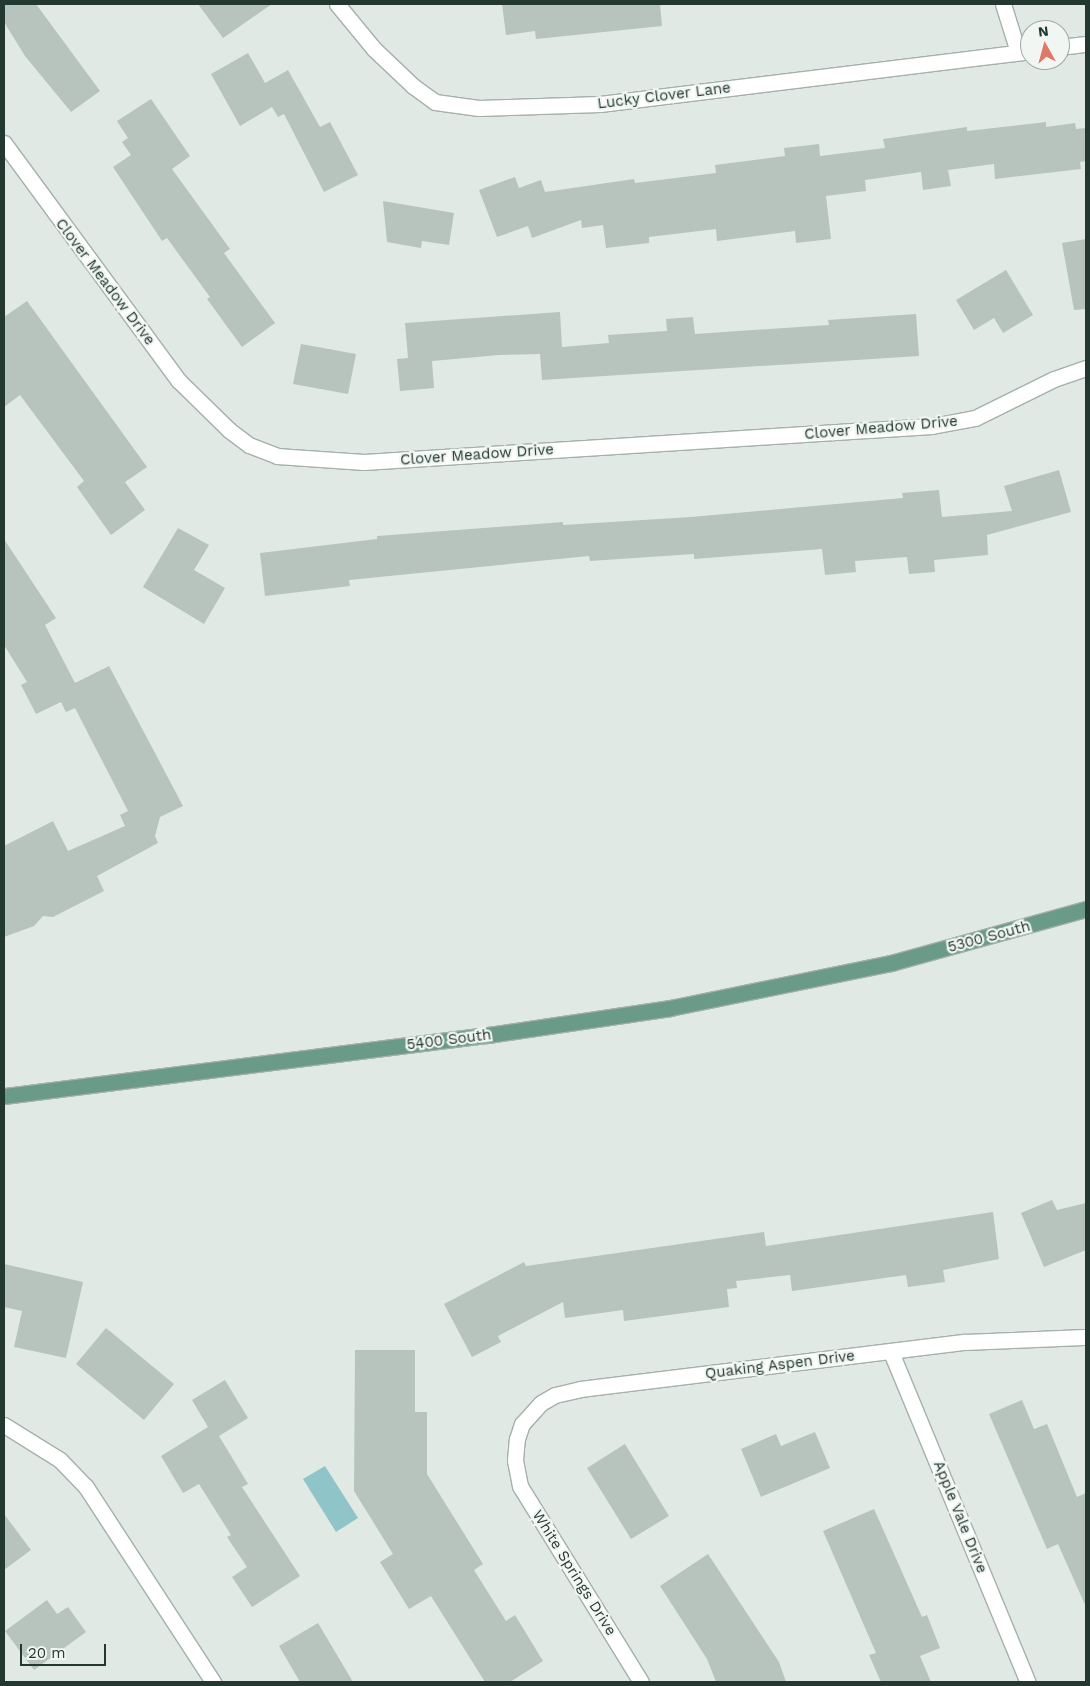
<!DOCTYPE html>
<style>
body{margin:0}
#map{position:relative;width:1090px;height:1686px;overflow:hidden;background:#e1e9e5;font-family:"Work Sans",sans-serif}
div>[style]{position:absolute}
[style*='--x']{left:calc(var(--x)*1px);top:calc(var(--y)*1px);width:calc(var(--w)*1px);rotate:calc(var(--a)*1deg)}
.water>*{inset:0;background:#8fc5c8}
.building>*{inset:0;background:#b6c4bd}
.roads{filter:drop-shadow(1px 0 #a4b0ab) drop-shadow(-1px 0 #a4b0ab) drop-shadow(0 1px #a4b0ab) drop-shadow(0 -1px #a4b0ab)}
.minor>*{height:15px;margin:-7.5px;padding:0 7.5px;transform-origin:7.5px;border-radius:7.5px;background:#fff}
.major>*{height:15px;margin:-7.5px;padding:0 7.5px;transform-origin:7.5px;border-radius:7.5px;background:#6a9a88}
span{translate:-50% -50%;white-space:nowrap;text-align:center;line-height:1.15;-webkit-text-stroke:4.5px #f1f6f3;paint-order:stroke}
.street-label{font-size:15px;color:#233830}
.frame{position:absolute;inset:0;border:5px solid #233830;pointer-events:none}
.north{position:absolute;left:1020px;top:20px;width:50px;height:50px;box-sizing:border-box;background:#f1f6f3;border:1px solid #9faaa5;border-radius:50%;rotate:353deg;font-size:14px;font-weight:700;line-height:20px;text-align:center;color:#233830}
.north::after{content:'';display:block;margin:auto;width:18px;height:22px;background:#e07867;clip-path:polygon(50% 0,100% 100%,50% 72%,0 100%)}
.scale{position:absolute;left:20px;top:1644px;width:86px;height:22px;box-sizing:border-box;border:2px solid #233830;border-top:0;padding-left:6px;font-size:15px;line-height:18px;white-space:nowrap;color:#233830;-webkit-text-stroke:4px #f1f6f3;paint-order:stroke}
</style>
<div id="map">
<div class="water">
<i style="clip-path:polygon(325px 1466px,358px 1518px,336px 1532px,303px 1479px)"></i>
</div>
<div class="building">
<i style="clip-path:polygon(4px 4px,36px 4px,100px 91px,71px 112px,25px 56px,4px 22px)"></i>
<i style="clip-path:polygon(198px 4px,272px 4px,223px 38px)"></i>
<i style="clip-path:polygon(502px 4px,660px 4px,662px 26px,536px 39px,535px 31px,506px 35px)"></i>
<i style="clip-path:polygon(248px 53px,265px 83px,288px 70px,320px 127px,330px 122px,358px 175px,324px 192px,284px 114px,278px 117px,272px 107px,240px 126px,211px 74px)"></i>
<i style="clip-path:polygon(151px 99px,190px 156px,172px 169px,230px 249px,224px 253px,275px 323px,242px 347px,207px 299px,210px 297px,167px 238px,162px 241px,113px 167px,131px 155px,122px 142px,128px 138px,117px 121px)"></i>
<i style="clip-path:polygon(1046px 122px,1046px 127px,1075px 123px,1076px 129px,1086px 128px,1086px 161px,1080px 162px,1081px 169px,995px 179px,994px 164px,948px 170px,951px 186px,923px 190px,921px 172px,865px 180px,866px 191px,826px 196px,831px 239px,796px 243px,795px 231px,717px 241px,716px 229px,649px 237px,649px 243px,606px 248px,603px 225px,582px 228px,581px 220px,532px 238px,528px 226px,497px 237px,479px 190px,515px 177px,519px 188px,541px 180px,545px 192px,634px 179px,635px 183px,716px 173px,715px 165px,785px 156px,784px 148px,819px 144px,820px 156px,885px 148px,883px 139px,967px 127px,967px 131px)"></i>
<i style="clip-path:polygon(383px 201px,454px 213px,449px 245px,422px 241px,421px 248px,387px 242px)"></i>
<i style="clip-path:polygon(1086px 239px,1086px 309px,1074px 310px,1062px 243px)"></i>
<i style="clip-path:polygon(1006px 270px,1033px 315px,1003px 333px,994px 318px,974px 330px,956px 300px)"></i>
<i style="clip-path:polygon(27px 301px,147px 467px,125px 482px,145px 510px,111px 535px,77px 487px,84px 481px,20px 395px,4px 407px,4px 317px)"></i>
<i style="clip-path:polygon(560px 312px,562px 347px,609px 343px,608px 335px,667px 331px,666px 319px,693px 317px,695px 334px,829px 325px,828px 320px,916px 314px,919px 356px,542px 380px,540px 354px,499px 355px,432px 361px,434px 388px,400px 391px,397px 359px,408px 358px,405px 323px)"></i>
<i style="clip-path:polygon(301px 344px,356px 354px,348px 394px,293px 384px)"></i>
<i style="clip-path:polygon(1059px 470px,1071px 512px,987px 535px,988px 555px,934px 560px,935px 572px,909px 574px,907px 557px,855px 561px,856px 572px,825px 575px,822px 549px,694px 559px,694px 554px,590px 561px,589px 556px,349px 580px,350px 586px,265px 596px,260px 553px,377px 539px,377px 536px,563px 522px,563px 525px,691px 517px,903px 498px,902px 493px,939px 490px,942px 517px,1012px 511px,1004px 486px)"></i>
<i style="clip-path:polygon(178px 528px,209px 545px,194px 570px,225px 588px,204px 624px,143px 587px)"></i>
<i style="clip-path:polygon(4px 539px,56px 618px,45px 625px,75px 683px,109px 666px,183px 806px,160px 817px,155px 836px,158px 843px,97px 876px,104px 891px,53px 917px,43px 916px,34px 926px,4px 937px,4px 846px,53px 821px,68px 851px,125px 826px,120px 815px,128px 811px,75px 708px,66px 712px,61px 702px,36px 714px,21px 685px,27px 682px,4px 645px)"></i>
<i style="clip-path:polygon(1052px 1200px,1057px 1210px,1086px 1203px,1086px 1250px,1044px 1267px,1021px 1213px)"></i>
<i style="clip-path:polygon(993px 1212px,999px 1259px,943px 1270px,945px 1282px,908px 1287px,906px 1275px,792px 1291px,790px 1275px,736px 1281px,737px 1288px,727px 1289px,729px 1307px,624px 1321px,623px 1310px,565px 1318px,563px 1302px,498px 1336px,501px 1342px,472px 1357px,444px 1304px,524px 1262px,526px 1266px,764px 1232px,766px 1246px)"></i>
<i style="clip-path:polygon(4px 1264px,83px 1282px,66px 1358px,14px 1347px,22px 1311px,4px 1307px)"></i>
<i style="clip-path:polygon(106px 1328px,174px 1384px,144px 1420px,76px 1364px)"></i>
<i style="clip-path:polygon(355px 1350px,415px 1350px,415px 1412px,427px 1412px,427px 1474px,483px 1564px,474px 1570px,506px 1621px,515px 1615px,543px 1661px,510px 1682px,485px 1682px,431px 1596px,409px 1609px,380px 1562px,393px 1554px,354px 1491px)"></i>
<i style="clip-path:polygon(225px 1380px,248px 1418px,219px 1436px,248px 1484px,242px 1487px,300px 1576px,252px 1607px,232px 1577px,247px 1567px,227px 1537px,231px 1535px,199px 1484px,183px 1493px,161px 1456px,208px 1427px,192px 1400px)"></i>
<i style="clip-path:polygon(1022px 1400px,1034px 1429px,1047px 1424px,1077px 1497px,1086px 1493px,1086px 1607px,1058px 1544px,1047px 1549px,989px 1414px)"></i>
<i style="clip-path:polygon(815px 1432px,830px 1468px,761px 1497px,741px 1449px,776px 1434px,781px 1446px)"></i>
<i style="clip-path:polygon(625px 1444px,669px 1516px,631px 1539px,587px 1468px)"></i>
<i style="clip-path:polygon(874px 1509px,922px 1617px,927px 1615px,940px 1648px,920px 1656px,931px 1682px,881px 1682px,869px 1655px,876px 1653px,823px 1531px)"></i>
<i style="clip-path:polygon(4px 1514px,31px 1550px,4px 1570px)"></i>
<i style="clip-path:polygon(708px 1554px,779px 1662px,786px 1682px,716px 1682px,707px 1659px,660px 1586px)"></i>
<i style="clip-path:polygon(47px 1600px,57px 1614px,68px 1607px,86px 1632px,34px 1670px,5px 1631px)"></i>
<i style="clip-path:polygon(318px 1623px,353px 1682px,300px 1682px,279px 1646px)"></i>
</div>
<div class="roads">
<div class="minor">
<i style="--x:337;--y:4;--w:58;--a:50.6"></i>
<i style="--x:374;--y:49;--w:54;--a:43.5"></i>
<i style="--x:413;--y:86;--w:27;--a:36"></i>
<i style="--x:435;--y:102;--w:44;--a:7.8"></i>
<i style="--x:479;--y:108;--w:121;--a:-1.9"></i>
<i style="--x:600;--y:104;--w:433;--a:-7"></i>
<i style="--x:1003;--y:4;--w:50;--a:72.6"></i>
<i style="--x:1060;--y:47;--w:26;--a:-7"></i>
<i style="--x:4;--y:143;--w:294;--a:53.7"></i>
<i style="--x:178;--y:380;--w:71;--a:44.4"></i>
<i style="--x:229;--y:430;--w:25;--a:37"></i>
<i style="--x:249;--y:445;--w:30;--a:21"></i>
<i style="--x:277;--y:456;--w:87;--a:3.9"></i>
<i style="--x:364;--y:462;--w:569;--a:-3.63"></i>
<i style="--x:932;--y:426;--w:44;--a:-10.5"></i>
<i style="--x:975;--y:418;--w:88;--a:-26.3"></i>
<i style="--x:1054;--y:379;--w:34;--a:-19"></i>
<i style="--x:891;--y:1352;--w:357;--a:67.5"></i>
<i style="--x:4;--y:1425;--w:66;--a:32"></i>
<i style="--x:60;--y:1460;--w:37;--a:46"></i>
<i style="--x:86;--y:1487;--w:233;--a:56.9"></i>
<i style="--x:641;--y:1682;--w:230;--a:-121.7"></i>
<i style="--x:520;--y:1486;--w:26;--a:-101"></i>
<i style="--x:515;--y:1460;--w:21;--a:-85"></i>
<i style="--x:517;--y:1439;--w:16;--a:-72"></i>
<i style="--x:522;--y:1424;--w:28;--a:-48"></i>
<i style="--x:541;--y:1403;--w:16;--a:-30"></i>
<i style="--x:555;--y:1395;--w:26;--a:-13"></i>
<i style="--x:580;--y:1389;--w:388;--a:-7"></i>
<i style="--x:965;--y:1342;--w:121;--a:-2.4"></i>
</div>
<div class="major">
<i style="--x:4;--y:1096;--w:488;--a:-7.2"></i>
<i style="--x:488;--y:1035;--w:184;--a:-8.4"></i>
<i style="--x:670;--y:1008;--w:226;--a:-11.5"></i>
<i style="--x:891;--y:963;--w:202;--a:-15.5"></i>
</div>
</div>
<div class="street-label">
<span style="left:664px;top:96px;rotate:-7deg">Lucky Clover Lane</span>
<span style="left:105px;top:282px;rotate:53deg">Clover Meadow Drive</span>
<span style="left:881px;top:428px;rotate:-5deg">Clover Meadow Drive</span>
<span style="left:477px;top:455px;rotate:-4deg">Clover Meadow Drive</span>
<span style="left:989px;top:937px;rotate:-15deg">5300 South</span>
<span style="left:449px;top:1040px;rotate:-7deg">5400 South</span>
<span style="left:780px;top:1365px;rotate:-7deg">Quaking Aspen Drive</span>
<span style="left:960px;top:1517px;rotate:68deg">Apple Vale Drive</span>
<span style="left:574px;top:1573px;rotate:58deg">White Springs Drive</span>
</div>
<div class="frame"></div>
<div class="north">N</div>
<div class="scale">20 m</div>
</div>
